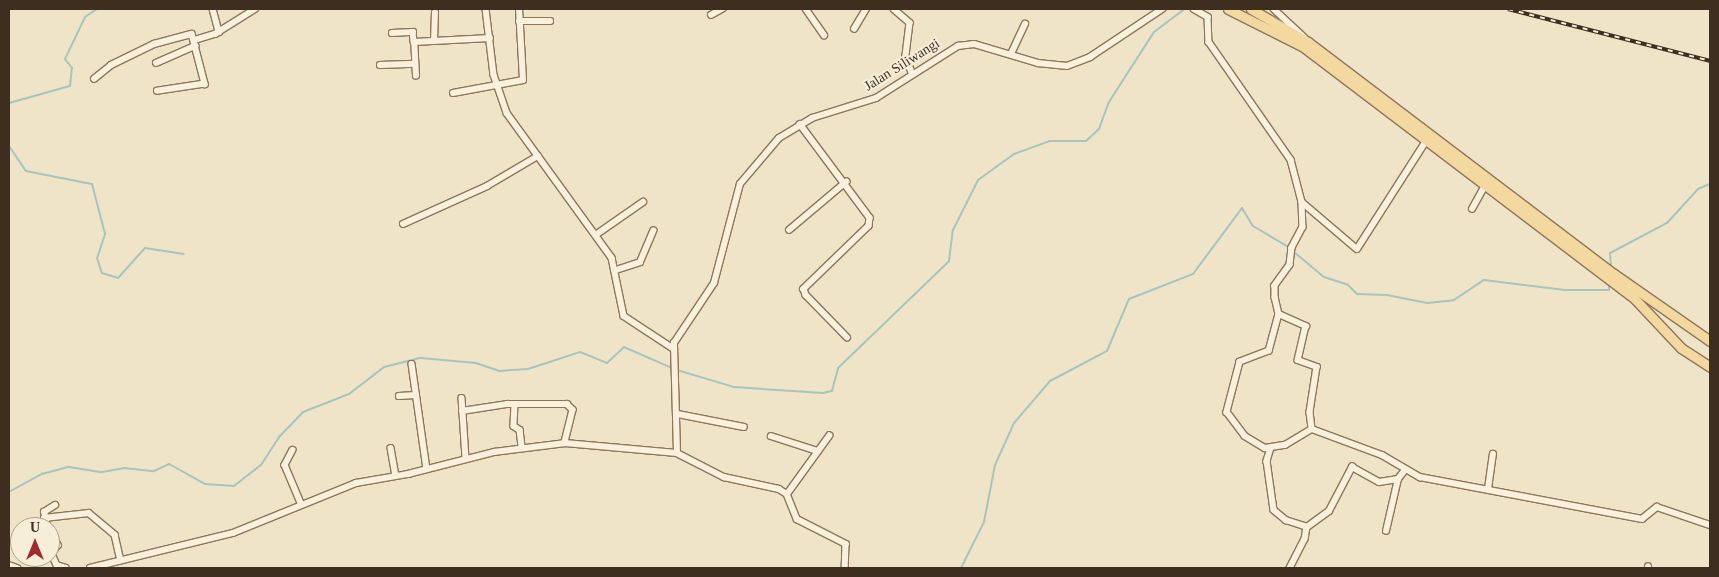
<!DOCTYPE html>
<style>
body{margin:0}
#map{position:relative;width:1719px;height:577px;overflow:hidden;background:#f0e4c8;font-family:"Times New Roman",serif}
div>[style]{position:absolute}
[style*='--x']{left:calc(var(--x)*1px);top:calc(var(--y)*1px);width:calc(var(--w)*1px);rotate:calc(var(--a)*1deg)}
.stream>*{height:2px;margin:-1px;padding:0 1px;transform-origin:1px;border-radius:1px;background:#a9c4bc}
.roads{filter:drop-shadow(1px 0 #8d765c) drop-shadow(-1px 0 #8d765c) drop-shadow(0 1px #8d765c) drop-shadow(0 -1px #8d765c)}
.minor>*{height:5.5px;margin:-2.75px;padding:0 2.75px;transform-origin:2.75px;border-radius:2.75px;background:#faf1dc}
.primary>*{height:9px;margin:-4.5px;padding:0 4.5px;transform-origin:4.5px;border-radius:4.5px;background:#f3d9a0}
.rail>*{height:4px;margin-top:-2px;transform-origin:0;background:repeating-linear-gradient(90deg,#f7eed8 0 5.5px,#3d2e20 0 11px);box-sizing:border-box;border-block:1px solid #3d2e20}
span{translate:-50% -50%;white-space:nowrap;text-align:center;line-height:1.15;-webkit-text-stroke:4px #f7eed8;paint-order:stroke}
.street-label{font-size:14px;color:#3d2e20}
.frame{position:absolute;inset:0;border:10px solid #3d2e20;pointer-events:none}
.north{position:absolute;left:10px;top:517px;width:50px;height:50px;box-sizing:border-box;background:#f7eed8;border:1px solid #ada18e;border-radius:50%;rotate:0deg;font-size:14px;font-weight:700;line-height:20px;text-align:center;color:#3d2e20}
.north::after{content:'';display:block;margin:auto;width:18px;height:22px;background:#9e2a2b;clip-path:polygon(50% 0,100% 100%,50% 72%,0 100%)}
</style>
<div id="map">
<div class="stream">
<i style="--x:9;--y:103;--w:63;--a:-15.6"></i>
<i style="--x:70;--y:86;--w:18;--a:-84"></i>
<i style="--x:72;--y:68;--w:11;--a:-128"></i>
<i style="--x:65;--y:59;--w:47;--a:-64.5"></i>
<i style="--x:85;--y:17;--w:14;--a:-34"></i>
<i style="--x:9;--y:146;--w:30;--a:56"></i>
<i style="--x:26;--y:171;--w:67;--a:11.1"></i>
<i style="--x:92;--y:184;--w:52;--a:75.4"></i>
<i style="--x:105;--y:234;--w:25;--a:108"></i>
<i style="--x:97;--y:258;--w:16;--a:72"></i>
<i style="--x:102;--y:273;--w:17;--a:17"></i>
<i style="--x:118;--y:278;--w:40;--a:-48"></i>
<i style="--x:145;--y:248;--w:39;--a:9"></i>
<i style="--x:1294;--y:252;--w:39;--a:40"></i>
<i style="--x:1324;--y:277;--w:25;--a:18"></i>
<i style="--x:1348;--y:285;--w:13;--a:45"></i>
<i style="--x:1357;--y:294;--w:30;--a:2"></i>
<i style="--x:1387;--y:295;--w:41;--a:11.3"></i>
<i style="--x:1427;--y:303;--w:27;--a:-6"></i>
<i style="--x:1454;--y:300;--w:36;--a:-34"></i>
<i style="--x:1484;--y:280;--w:82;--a:7"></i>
<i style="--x:1565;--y:290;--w:44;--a:0"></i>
<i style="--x:1609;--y:290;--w:6;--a:-90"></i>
<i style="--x:1611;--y:267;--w:14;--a:-94"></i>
<i style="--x:1610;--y:253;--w:64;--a:-27.8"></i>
<i style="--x:1667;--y:223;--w:46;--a:-47.6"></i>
<i style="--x:1698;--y:189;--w:13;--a:-23"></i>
<i style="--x:677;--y:370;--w:59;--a:16.6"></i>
<i style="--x:734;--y:387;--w:89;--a:3.9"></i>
<i style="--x:823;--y:393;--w:9;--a:-13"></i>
<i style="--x:832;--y:391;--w:24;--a:-75"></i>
<i style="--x:838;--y:368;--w:154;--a:-43.9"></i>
<i style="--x:949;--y:261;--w:31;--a:-83"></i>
<i style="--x:953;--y:230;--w:56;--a:-63.4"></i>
<i style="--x:978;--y:180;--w:44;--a:-35.8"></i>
<i style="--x:1014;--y:154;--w:37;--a:-20"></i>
<i style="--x:1049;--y:141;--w:37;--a:0"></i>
<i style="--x:1086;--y:141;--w:18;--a:-43"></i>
<i style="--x:1099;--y:129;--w:29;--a:-70"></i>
<i style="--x:1109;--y:102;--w:83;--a:-57.3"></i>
<i style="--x:1154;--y:32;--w:38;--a:-37"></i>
<i style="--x:9;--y:492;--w:38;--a:-29"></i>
<i style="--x:42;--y:474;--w:28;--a:-15"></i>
<i style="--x:69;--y:467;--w:33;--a:9"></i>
<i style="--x:102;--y:472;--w:22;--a:-10"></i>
<i style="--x:124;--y:468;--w:30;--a:6"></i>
<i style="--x:154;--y:471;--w:17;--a:-25"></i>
<i style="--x:169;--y:464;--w:41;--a:29.1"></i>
<i style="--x:205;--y:484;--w:29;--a:4"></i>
<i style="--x:234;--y:486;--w:34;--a:-38"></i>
<i style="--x:261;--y:465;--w:35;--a:-57"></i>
<i style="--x:280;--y:436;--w:33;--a:-46"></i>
<i style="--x:303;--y:412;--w:49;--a:-21.4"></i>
<i style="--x:349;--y:394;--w:44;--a:-37.6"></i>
<i style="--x:384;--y:367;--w:38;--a:-14"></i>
<i style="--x:421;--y:358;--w:55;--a:5.2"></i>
<i style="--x:476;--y:363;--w:24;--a:19"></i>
<i style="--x:499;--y:371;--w:29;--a:-4"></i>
<i style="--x:528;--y:369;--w:55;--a:-18.1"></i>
<i style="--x:580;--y:352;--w:29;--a:22"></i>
<i style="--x:607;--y:363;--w:23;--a:-43"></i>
<i style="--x:624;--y:347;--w:52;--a:23.6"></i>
<i style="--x:961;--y:568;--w:51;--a:-63.4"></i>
<i style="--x:984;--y:522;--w:58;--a:-79.1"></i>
<i style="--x:995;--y:465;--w:46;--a:-65.7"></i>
<i style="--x:1014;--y:423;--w:55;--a:-49.4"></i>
<i style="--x:1050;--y:381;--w:64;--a:-27.8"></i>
<i style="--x:1107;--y:351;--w:56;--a:-67.1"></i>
<i style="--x:1129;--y:299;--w:69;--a:-21.3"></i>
<i style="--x:1193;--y:274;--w:82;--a:-53.4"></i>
<i style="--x:1242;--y:208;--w:21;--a:59"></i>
<i style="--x:1253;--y:226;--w:43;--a:30.7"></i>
</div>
<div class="roads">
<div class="minor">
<i style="--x:213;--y:9;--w:24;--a:75"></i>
<i style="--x:486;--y:9;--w:66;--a:83.1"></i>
<i style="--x:494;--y:75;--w:40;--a:71.1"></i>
<i style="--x:507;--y:113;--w:179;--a:54.1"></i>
<i style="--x:612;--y:258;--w:59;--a:78.3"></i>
<i style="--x:624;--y:316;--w:60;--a:33.4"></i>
<i style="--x:806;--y:9;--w:32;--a:55"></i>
<i style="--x:894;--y:9;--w:21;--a:41"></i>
<i style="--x:910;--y:23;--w:34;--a:97"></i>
<i style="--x:906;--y:57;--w:17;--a:69"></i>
<i style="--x:1194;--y:9;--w:16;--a:30"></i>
<i style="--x:1208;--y:17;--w:25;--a:88"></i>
<i style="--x:1209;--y:42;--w:144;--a:55.2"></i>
<i style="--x:1291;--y:160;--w:43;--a:75.3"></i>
<i style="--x:1302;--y:202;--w:25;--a:88"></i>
<i style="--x:1303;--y:227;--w:24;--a:118"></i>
<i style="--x:1292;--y:248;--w:17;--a:97"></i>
<i style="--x:1290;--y:265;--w:26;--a:126"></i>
<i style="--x:1275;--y:286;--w:11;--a:90"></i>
<i style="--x:1275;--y:297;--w:17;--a:77"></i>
<i style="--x:1279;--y:314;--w:30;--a:24"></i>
<i style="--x:1306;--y:326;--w:35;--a:103"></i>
<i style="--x:1298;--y:360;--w:20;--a:20"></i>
<i style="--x:1317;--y:367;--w:46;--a:98.8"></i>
<i style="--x:1310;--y:412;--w:17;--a:83"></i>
<i style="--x:1312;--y:429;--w:75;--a:20.4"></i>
<i style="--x:1382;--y:455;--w:44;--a:30.1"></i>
<i style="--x:1420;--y:477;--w:226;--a:10.7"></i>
<i style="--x:1642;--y:519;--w:19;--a:-39"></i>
<i style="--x:1657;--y:507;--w:56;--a:18.8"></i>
<i style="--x:1274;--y:9;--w:42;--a:43.1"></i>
<i style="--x:711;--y:15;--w:13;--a:-29"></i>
<i style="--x:519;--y:21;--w:31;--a:0"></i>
<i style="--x:854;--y:29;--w:23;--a:-59"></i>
<i style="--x:392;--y:33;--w:21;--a:-3"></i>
<i style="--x:413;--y:32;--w:10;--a:84"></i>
<i style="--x:195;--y:40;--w:21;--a:-17"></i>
<i style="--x:215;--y:34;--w:47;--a:-32"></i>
<i style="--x:434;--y:41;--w:28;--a:-88"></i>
<i style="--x:1011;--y:54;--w:33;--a:-65"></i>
<i style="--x:156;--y:63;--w:43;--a:-23.6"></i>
<i style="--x:380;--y:65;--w:35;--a:-2"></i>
<i style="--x:416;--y:76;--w:34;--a:-93"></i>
<i style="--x:414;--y:42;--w:76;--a:-3"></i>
<i style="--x:94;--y:79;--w:22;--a:-39"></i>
<i style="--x:111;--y:65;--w:48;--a:-26"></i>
<i style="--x:154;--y:44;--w:39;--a:-15"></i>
<i style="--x:192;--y:34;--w:52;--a:75.4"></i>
<i style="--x:205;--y:84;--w:48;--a:171.5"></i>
<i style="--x:453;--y:93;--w:71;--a:-10.5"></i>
<i style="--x:523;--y:80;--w:71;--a:-93.2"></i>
<i style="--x:800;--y:124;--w:117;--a:53.3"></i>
<i style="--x:870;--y:218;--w:8;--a:97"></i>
<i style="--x:869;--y:226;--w:91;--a:135.9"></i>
<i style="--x:804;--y:289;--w:6;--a:72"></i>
<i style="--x:806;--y:295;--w:59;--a:45.7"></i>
<i style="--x:1302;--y:202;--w:72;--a:40.5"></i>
<i style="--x:1357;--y:249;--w:128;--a:-57.4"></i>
<i style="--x:1472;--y:209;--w:26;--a:-61"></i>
<i style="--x:403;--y:224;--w:92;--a:-24.3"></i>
<i style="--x:487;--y:186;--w:59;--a:-30.5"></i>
<i style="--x:789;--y:230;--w:75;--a:-40.1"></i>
<i style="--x:597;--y:234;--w:56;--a:-34.8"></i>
<i style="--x:616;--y:270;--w:25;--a:-18"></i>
<i style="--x:640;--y:262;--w:34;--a:-67"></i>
<i style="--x:1279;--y:314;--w:38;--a:105"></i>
<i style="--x:1269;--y:351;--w:31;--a:159"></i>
<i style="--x:1240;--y:362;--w:52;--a:104.6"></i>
<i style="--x:1227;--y:412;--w:30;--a:53"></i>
<i style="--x:1245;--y:436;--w:23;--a:31"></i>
<i style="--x:1265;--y:448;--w:20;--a:-9"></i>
<i style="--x:1285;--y:445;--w:31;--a:-31"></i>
<i style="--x:412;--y:364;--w:106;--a:81.9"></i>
<i style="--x:399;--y:396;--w:17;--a:-3"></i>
<i style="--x:462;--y:398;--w:60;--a:86.2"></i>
<i style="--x:515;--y:405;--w:21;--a:93"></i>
<i style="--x:514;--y:426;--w:7;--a:34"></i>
<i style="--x:520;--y:430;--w:16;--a:83"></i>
<i style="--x:462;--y:411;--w:46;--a:-8.8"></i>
<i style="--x:507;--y:404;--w:60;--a:0"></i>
<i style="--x:567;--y:404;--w:8;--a:45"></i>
<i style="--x:573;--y:410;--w:34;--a:104"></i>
<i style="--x:678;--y:414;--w:67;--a:11.1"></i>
<i style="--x:771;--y:436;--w:49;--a:17.7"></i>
<i style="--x:391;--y:448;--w:28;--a:80"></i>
<i style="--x:1271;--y:448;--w:14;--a:107"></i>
<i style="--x:1267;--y:461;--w:49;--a:81.9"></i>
<i style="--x:1274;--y:510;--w:16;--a:40"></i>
<i style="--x:1286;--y:520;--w:22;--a:18"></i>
<i style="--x:1307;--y:527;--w:12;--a:99"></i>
<i style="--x:1305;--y:539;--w:33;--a:117"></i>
<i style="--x:293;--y:450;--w:17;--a:118"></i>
<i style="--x:285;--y:465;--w:41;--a:67.2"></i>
<i style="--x:677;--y:453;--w:110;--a:-91.6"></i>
<i style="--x:674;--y:343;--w:72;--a:-56.3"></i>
<i style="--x:714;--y:283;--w:102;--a:-75.3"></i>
<i style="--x:740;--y:184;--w:60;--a:-49.7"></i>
<i style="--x:779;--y:138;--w:39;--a:-31"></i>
<i style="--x:812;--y:118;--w:67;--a:-17.4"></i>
<i style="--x:876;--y:98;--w:97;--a:-32.4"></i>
<i style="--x:958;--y:46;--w:16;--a:-7"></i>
<i style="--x:974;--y:44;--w:67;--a:16.5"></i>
<i style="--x:1038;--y:63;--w:29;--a:6"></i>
<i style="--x:1067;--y:66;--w:25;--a:-21"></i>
<i style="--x:1090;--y:57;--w:87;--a:-33.7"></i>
<i style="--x:1488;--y:489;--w:35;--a:-82"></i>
<i style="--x:787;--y:494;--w:72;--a:-54.1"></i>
<i style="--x:44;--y:518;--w:45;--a:-6.3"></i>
<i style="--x:89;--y:513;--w:34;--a:40"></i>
<i style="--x:115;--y:535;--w:26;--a:77"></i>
<i style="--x:47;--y:527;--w:15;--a:-101"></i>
<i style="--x:44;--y:512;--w:13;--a:-32"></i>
<i style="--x:1307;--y:527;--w:27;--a:-36"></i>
<i style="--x:1329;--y:511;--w:50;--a:-62.4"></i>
<i style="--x:1352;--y:467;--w:31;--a:29"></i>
<i style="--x:1379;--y:482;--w:19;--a:-9"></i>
<i style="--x:50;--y:528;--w:19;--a:65"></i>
<i style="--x:58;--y:545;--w:11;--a:124"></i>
<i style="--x:52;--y:554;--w:12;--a:66"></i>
<i style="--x:57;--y:565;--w:9;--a:18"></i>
<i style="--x:1386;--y:531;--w:53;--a:-77"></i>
<i style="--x:1398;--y:479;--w:11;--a:-52"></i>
<i style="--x:9;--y:565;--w:9;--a:21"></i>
<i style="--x:90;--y:568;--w:147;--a:-13.8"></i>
<i style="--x:233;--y:533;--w:133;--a:-22.1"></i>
<i style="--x:356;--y:483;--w:53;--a:-9.8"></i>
<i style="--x:408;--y:474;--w:89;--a:-14.3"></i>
<i style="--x:494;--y:452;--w:72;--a:-7.2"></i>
<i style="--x:565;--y:443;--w:112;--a:5.1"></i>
<i style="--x:677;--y:453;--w:53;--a:27.1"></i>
<i style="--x:724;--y:477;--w:56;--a:12.3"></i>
<i style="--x:779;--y:489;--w:9;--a:32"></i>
<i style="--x:787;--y:494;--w:27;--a:68"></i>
<i style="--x:797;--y:519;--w:55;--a:27"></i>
<i style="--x:846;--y:544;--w:24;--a:92"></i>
<i style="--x:1648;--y:568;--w:1;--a:-90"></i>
</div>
<div class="primary">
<i style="--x:1228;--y:9;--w:83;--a:26.6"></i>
<i style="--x:1302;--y:46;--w:415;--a:37.2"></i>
<i style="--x:1633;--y:297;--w:70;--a:46.7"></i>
<i style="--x:1681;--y:348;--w:35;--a:33"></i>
<i style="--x:1251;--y:9;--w:66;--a:30.1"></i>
<i style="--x:1308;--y:42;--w:384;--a:37.2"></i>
<i style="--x:1614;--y:274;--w:117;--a:34.9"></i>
</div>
</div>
<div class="rail">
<i style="--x:1508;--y:9;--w:209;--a:14.4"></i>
</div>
<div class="street-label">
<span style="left:902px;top:65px;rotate:-32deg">Jalan Siliwangi</span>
</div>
<div class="frame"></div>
<div class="north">U</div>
</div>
